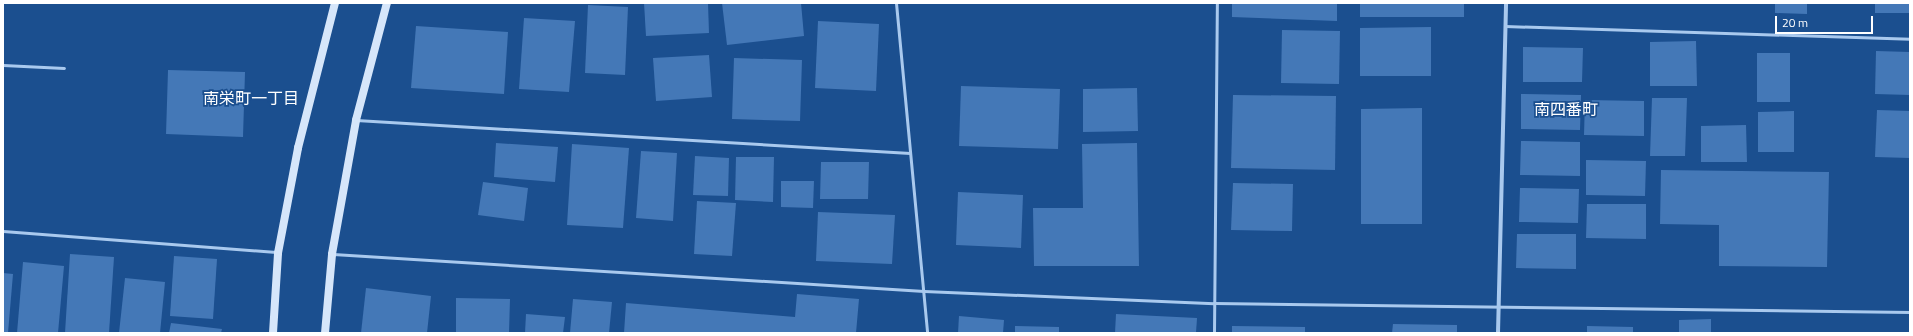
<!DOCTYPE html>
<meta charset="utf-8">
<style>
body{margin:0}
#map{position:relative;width:1913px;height:336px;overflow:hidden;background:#1b4f8f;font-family:"Titillium Web","Noto Sans JP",sans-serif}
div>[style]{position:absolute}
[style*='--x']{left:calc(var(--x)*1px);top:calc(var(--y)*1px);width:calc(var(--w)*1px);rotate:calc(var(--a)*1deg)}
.building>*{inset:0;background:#4478b7}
.lane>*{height:3px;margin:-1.5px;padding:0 1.5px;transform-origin:1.5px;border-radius:1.5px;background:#a9c9ee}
.street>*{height:4px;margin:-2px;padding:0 2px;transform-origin:2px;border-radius:2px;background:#a9c9ee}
.secondary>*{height:8px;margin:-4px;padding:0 4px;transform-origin:4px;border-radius:4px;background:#d6e6fa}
span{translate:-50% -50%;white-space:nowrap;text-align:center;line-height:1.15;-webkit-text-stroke:3.5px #1b4f8f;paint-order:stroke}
.neighbourhood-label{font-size:16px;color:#fff}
.frame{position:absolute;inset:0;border:4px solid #fff;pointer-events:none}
.scale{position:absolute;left:1775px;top:16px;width:98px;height:18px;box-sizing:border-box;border:2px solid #fff;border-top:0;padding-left:5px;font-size:12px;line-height:14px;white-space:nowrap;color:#fff;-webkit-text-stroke:3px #1b4f8f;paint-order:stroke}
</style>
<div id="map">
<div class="building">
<i style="clip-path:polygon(644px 3px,708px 3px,709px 33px,646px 36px)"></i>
<i style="clip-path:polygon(722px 3px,801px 3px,804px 36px,727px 45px)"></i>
<i style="clip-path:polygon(1232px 3px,1337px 3px,1337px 21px,1232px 17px)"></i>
<i style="clip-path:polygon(1360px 3px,1464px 3px,1464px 17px,1360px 17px)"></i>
<i style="clip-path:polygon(1775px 3px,1807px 3px,1807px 14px,1775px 13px)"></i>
<i style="clip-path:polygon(1875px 3px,1910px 3px,1910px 13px,1875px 13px)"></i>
<i style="clip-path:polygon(588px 5px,628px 7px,625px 75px,585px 73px)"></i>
<i style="clip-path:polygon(524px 18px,575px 21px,569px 92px,519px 89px)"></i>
<i style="clip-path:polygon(818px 21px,879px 24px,876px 91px,815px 88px)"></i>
<i style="clip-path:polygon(416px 26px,508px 32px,504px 94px,411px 88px)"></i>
<i style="clip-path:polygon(1431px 27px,1431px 76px,1360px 76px,1360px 28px)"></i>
<i style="clip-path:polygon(1282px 30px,1340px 31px,1339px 84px,1281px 83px)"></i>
<i style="clip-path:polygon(1696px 41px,1697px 86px,1650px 86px,1650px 42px)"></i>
<i style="clip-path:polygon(1523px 47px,1583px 48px,1582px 82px,1523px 82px)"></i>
<i style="clip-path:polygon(1876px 51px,1910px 52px,1910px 95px,1875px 94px)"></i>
<i style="clip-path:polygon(1757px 53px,1790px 53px,1790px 102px,1757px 102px)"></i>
<i style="clip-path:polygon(709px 55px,712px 97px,656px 101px,653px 58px)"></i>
<i style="clip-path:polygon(734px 58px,802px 60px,800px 121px,732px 119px)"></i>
<i style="clip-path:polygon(168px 70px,245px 72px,243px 137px,166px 134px)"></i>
<i style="clip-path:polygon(961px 86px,1060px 89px,1058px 149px,959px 146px)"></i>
<i style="clip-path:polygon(1137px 88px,1138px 131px,1083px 132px,1083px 89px)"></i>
<i style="clip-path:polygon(1521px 94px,1581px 95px,1580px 130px,1521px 129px)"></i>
<i style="clip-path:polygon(1233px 95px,1336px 96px,1335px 170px,1231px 168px)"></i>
<i style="clip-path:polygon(1652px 98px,1687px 98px,1685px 156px,1650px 156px)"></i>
<i style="clip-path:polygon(1585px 100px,1644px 101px,1644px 136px,1584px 135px)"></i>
<i style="clip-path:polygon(1422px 108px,1422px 224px,1361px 224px,1361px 109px)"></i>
<i style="clip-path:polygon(1877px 110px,1910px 111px,1910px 158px,1875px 157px)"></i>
<i style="clip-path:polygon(1794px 111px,1794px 152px,1758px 152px,1758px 112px)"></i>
<i style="clip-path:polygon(1746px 125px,1747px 162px,1701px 162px,1701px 126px)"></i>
<i style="clip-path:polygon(1521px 141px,1580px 142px,1580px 176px,1520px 175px)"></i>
<i style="clip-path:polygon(496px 143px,558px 147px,555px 182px,494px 177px)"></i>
<i style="clip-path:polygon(1137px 143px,1139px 266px,1034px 266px,1033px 208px,1083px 208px,1082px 144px)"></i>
<i style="clip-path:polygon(572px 144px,629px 148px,623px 228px,567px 225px)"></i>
<i style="clip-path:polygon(641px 151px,677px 153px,673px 221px,636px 218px)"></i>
<i style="clip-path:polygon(695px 156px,729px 158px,728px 196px,693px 195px)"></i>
<i style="clip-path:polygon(736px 157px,774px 157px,773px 202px,735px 200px)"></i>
<i style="clip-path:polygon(1586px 160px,1646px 161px,1645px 196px,1586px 195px)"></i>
<i style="clip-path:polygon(821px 162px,869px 162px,868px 199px,820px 199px)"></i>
<i style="clip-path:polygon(1661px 170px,1829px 172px,1827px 267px,1719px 266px,1719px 225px,1660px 224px)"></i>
<i style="clip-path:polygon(781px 181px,814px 181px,813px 208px,781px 207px)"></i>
<i style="clip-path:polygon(483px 182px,528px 188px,524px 221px,478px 215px)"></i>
<i style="clip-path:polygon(1233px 183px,1293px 184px,1292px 231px,1231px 230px)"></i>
<i style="clip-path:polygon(1520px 188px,1579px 189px,1578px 223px,1519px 222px)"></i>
<i style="clip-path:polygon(958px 192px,1023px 195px,1021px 248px,956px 245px)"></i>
<i style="clip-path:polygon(697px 201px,736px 203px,732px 256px,694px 254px)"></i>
<i style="clip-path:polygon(1587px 204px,1646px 204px,1646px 239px,1586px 238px)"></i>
<i style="clip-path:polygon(818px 212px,895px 215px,892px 264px,816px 261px)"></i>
<i style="clip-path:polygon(1517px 234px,1576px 234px,1576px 269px,1516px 268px)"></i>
<i style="clip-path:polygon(70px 254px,114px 257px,109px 333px,65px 333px)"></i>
<i style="clip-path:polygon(174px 256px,217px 259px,213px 319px,170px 316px)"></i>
<i style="clip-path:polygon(23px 262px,64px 266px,58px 333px,17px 333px)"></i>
<i style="clip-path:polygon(3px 273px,13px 274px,8px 333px,3px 333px)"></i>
<i style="clip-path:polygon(125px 278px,165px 282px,160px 333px,119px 333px)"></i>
<i style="clip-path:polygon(366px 288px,431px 296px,427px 333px,361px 333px)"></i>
<i style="clip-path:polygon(797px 294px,859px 299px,856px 333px,624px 333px,626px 303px,795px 317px)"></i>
<i style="clip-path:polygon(456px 298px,510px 299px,509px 333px,456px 333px)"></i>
<i style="clip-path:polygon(573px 299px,612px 302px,609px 333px,570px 333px)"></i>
<i style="clip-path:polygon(526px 314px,565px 317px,563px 333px,525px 333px)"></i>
<i style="clip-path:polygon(1116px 314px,1197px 318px,1196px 333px,1115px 333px)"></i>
<i style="clip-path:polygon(959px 316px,1004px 320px,1003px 333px,958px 333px)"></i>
<i style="clip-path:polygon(1711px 319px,1711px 333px,1679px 333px,1679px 320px)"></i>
<i style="clip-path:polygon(171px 323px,222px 329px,221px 333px,169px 333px)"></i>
<i style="clip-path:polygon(1393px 324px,1457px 325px,1457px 333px,1392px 333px)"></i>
<i style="clip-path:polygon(1015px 326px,1059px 327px,1059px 333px,1015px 333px)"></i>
<i style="clip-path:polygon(1232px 326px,1305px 327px,1305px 333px,1232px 333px)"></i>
<i style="clip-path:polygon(1587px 326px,1633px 327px,1633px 333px,1587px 333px)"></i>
</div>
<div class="lane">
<i style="--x:896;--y:3;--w:331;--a:84.6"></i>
<i style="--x:1505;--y:26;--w:405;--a:1.8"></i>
<i style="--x:3;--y:65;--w:61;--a:2.8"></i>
<i style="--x:356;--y:120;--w:555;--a:3.41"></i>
<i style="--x:3;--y:231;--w:274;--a:4.4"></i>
<i style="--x:333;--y:254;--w:592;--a:3.58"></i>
<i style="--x:924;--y:291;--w:290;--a:2.4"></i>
<i style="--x:1214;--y:303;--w:696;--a:0.74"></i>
<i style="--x:1214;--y:333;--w:330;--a:-89.5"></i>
</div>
<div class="street">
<i style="--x:1498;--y:333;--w:330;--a:-88.6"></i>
</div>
<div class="secondary">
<i style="--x:273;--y:333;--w:80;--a:-86.4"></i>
<i style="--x:278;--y:253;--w:107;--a:-79.2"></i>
<i style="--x:298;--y:148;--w:150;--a:-75.7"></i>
<i style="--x:325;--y:333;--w:79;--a:-84.9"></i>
<i style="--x:332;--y:254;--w:136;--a:-79.8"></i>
<i style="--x:356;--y:120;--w:121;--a:-75.2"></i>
</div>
<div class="neighbourhood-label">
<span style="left:251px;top:98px">南栄町一丁目</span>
<span style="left:1566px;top:109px">南四番町</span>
</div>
<div class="frame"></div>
<div class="scale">20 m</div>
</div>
